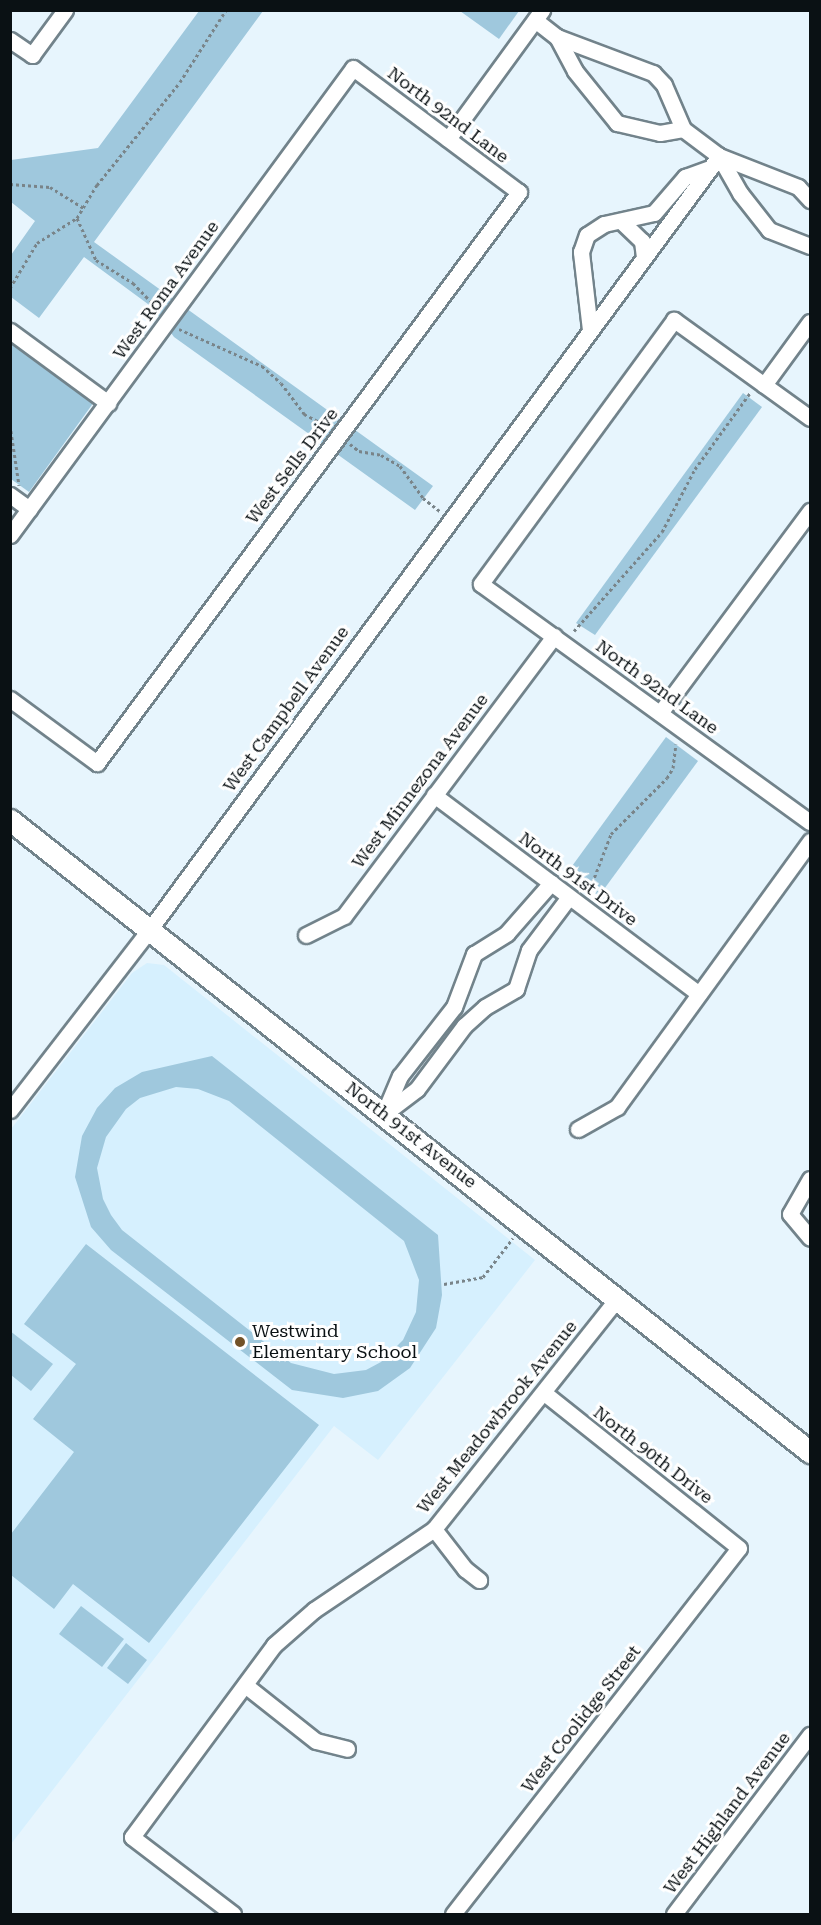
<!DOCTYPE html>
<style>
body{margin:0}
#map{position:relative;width:821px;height:1925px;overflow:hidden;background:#e7f5fd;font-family:"Roboto Serif",serif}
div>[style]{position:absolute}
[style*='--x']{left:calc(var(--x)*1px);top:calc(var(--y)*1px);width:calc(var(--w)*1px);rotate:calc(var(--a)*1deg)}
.built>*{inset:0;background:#d6f0fe}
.green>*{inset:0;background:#9fc8dd}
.path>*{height:3px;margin-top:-1.5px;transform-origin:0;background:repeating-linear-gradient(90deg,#798489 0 3px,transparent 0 6px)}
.roads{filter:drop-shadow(2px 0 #72838b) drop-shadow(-2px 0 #72838b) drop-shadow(0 2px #72838b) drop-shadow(0 -2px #72838b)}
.street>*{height:15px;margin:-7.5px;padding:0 7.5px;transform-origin:7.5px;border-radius:7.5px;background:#fff}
.secondary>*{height:21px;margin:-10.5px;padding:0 10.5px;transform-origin:10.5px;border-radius:10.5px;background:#fff}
.dots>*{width:16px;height:16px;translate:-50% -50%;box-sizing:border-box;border:3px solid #fff;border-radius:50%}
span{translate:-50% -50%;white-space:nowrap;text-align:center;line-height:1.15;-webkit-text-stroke:6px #fff;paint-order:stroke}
.street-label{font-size:18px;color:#0a1114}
.poi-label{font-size:18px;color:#0a1114}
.left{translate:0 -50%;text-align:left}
.frame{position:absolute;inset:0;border:12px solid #0a1114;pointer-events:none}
</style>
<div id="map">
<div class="built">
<i style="clip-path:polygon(147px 963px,164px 965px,535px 1260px,378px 1460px,334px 1426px,11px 1844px,11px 1129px,132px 973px)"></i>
</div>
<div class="green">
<i style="clip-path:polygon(199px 11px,263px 11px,94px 242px,433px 486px,415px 510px,174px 337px,152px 307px,84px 257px,39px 318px,11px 297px,11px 255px,35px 221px,11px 202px,11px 160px,98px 148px)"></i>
<i style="clip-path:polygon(460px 11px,519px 11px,499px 39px)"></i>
<i style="clip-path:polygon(11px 342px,94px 402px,29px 492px,11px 479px)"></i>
<i style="clip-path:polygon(743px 393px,762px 407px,595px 635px,576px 623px)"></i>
<i style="clip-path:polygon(666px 737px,698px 761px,599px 896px,567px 873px)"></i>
<i style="clip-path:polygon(evenodd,212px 1056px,438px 1235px,442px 1295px,436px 1328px,410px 1368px,378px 1391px,343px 1398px,292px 1390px,111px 1250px,91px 1227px,75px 1177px,82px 1136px,97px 1108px,115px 1088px,142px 1072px,212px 1056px,176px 1087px,198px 1089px,229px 1101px,404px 1241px,419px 1280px,416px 1312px,403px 1340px,381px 1362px,366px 1370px,334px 1374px,291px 1363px,122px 1230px,111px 1215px,103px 1199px,97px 1168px,106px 1137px,126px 1109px,140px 1098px,176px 1087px)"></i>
<i style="clip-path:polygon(86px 1244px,319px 1425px,149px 1643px,73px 1584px,54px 1609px,11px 1575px,11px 1534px,74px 1452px,33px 1419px,76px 1364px,24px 1324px)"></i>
<i style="clip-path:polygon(10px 1331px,53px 1364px,31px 1391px,11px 1375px)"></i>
<i style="clip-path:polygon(81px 1606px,124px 1639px,102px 1667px,59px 1634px)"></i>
<i style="clip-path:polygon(126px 1643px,147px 1660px,128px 1684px,107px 1668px)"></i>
</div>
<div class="path">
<i style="--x:10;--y:184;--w:40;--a:4.3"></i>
<i style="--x:50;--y:187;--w:40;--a:32"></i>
<i style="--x:77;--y:218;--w:46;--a:65.7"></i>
<i style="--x:96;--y:260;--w:44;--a:31.9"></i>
<i style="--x:133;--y:283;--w:36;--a:46"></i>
<i style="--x:10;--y:288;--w:52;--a:-59"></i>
<i style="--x:37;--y:243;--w:47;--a:-32"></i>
<i style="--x:77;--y:218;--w:39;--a:-59"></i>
<i style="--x:97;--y:185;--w:132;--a:-51.1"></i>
<i style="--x:180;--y:82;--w:85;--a:-57.4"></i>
<i style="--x:179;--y:329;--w:91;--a:24"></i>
<i style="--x:262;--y:366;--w:25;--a:42"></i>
<i style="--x:281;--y:383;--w:39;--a:53"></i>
<i style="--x:304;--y:414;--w:27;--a:27"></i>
<i style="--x:10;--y:425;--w:61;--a:81.5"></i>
<i style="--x:350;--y:444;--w:11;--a:38"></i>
<i style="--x:359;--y:451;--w:22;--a:10"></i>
<i style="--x:381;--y:455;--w:22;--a:30"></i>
<i style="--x:400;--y:466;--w:39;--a:54"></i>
<i style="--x:423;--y:498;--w:23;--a:38"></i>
<i style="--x:574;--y:631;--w:132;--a:-48.4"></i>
<i style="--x:662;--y:532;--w:71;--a:-62.4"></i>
<i style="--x:695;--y:469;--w:94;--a:-54.1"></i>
<i style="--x:588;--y:894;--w:64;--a:-69"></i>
<i style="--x:611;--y:834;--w:79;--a:-45"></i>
<i style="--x:667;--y:778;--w:12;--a:-59"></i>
<i style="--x:673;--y:768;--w:24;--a:-83"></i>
<i style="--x:444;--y:1284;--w:40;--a:-10"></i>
<i style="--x:483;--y:1277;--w:49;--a:-52.4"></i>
</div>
<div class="roads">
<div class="street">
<i style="--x:535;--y:20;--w:28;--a:38"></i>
<i style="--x:557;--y:37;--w:103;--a:20.6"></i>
<i style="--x:653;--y:73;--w:16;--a:47"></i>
<i style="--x:664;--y:85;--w:48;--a:66.6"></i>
<i style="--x:683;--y:129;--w:45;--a:36.9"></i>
<i style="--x:719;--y:156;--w:85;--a:21.4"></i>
<i style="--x:798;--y:187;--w:18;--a:47"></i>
<i style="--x:557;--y:37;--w:38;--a:62"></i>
<i style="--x:575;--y:71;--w:67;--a:51.1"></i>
<i style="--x:617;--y:123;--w:44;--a:13.1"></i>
<i style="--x:660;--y:133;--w:23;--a:-10"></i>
<i style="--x:10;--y:40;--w:27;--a:34"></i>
<i style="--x:32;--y:55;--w:56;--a:-53.7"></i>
<i style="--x:448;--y:139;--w:160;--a:-53.9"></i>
<i style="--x:719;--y:156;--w:43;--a:60.4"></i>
<i style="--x:740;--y:193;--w:47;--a:51.9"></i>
<i style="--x:769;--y:230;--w:44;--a:21.3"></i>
<i style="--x:622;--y:222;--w:28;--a:44"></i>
<i style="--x:642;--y:241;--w:16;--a:83"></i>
<i style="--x:590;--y:330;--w:79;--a:-96.6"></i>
<i style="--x:581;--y:252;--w:18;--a:-71"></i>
<i style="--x:587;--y:235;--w:20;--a:-33"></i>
<i style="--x:604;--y:224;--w:51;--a:-12.4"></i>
<i style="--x:654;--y:213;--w:48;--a:-49.3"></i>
<i style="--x:685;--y:177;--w:27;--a:-20"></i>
<i style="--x:10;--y:331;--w:122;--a:36.3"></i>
<i style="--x:764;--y:385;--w:78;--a:-53.9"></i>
<i style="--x:810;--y:418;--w:168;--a:-144.2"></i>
<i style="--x:674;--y:320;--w:327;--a:126.2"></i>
<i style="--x:481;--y:584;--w:406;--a:35.9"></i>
<i style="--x:10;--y:495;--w:24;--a:36"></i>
<i style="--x:10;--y:535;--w:579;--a:-53.7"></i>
<i style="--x:353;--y:68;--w:207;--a:36.8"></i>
<i style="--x:519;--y:192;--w:710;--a:126.47"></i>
<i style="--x:97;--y:763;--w:108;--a:-143.7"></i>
<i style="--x:660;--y:713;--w:252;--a:-53.4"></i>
<i style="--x:434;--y:795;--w:331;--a:36.9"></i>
<i style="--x:306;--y:935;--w:42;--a:-26.6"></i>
<i style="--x:344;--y:916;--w:350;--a:-53.1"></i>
<i style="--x:10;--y:1110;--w:229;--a:-52.3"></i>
<i style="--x:150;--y:929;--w:960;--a:-53.64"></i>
<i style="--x:385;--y:1111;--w:38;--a:-67"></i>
<i style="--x:400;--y:1076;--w:88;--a:-52"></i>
<i style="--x:454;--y:1007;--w:57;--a:-69.3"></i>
<i style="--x:474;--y:954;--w:39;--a:-32"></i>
<i style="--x:507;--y:933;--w:67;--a:-48.7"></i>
<i style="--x:384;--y:1114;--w:41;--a:-37.1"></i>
<i style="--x:417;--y:1089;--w:79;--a:-53.3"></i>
<i style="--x:464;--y:1026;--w:28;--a:-42"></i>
<i style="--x:485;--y:1007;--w:36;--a:-30"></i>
<i style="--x:516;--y:989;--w:41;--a:-71.6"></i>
<i style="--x:529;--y:950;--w:66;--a:-53"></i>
<i style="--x:578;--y:1129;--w:45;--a:-29.4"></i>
<i style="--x:617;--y:1107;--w:329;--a:-54"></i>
<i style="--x:810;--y:1179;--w:40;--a:119.7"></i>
<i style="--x:790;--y:1214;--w:31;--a:50"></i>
<i style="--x:434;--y:1529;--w:51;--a:52.2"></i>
<i style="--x:465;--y:1569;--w:18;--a:38"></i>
<i style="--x:245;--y:1685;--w:90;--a:38.3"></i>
<i style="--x:316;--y:1741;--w:32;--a:14"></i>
<i style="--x:233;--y:1914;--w:127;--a:-142.7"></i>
<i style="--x:132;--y:1837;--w:239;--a:-53.5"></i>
<i style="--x:274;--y:1645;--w:53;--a:-41.2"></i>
<i style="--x:314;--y:1610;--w:145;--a:-34"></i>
<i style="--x:434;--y:1529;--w:294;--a:-51.5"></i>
<i style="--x:453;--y:1914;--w:464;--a:-52"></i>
<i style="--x:739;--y:1548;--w:249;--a:-141.5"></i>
<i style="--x:674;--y:1914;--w:225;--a:-52.8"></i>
</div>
<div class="secondary">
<i style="--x:10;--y:820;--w:1020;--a:38.31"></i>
</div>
</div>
<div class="dots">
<i style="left:240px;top:1342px;background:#725228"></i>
</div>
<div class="street-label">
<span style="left:448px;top:115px;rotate:37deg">North 92nd Lane</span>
<span style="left:166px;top:290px;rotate:-54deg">West Roma Avenue</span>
<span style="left:292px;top:466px;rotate:-53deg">West Sells Drive</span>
<span style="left:657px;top:687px;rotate:36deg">North 92nd Lane</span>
<span style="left:286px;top:709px;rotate:-54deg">West Campbell Avenue</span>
<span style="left:420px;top:781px;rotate:-53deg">West Minnezona Avenue</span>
<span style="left:578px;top:879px;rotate:37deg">North 91st Drive</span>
<span style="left:411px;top:1135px;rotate:38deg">North 91st Avenue</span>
<span style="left:497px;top:1417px;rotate:-51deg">West Meadowbrook Avenue</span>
<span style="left:653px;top:1455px;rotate:38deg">North 90th Drive</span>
<span style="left:581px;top:1719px;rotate:-52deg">West Coolidge Street</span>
<span style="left:727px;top:1813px;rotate:-53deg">West Highland Avenue</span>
</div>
<div class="poi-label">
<span class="left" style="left:252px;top:1342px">Westwind<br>Elementary School</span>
</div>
<div class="frame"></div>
</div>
